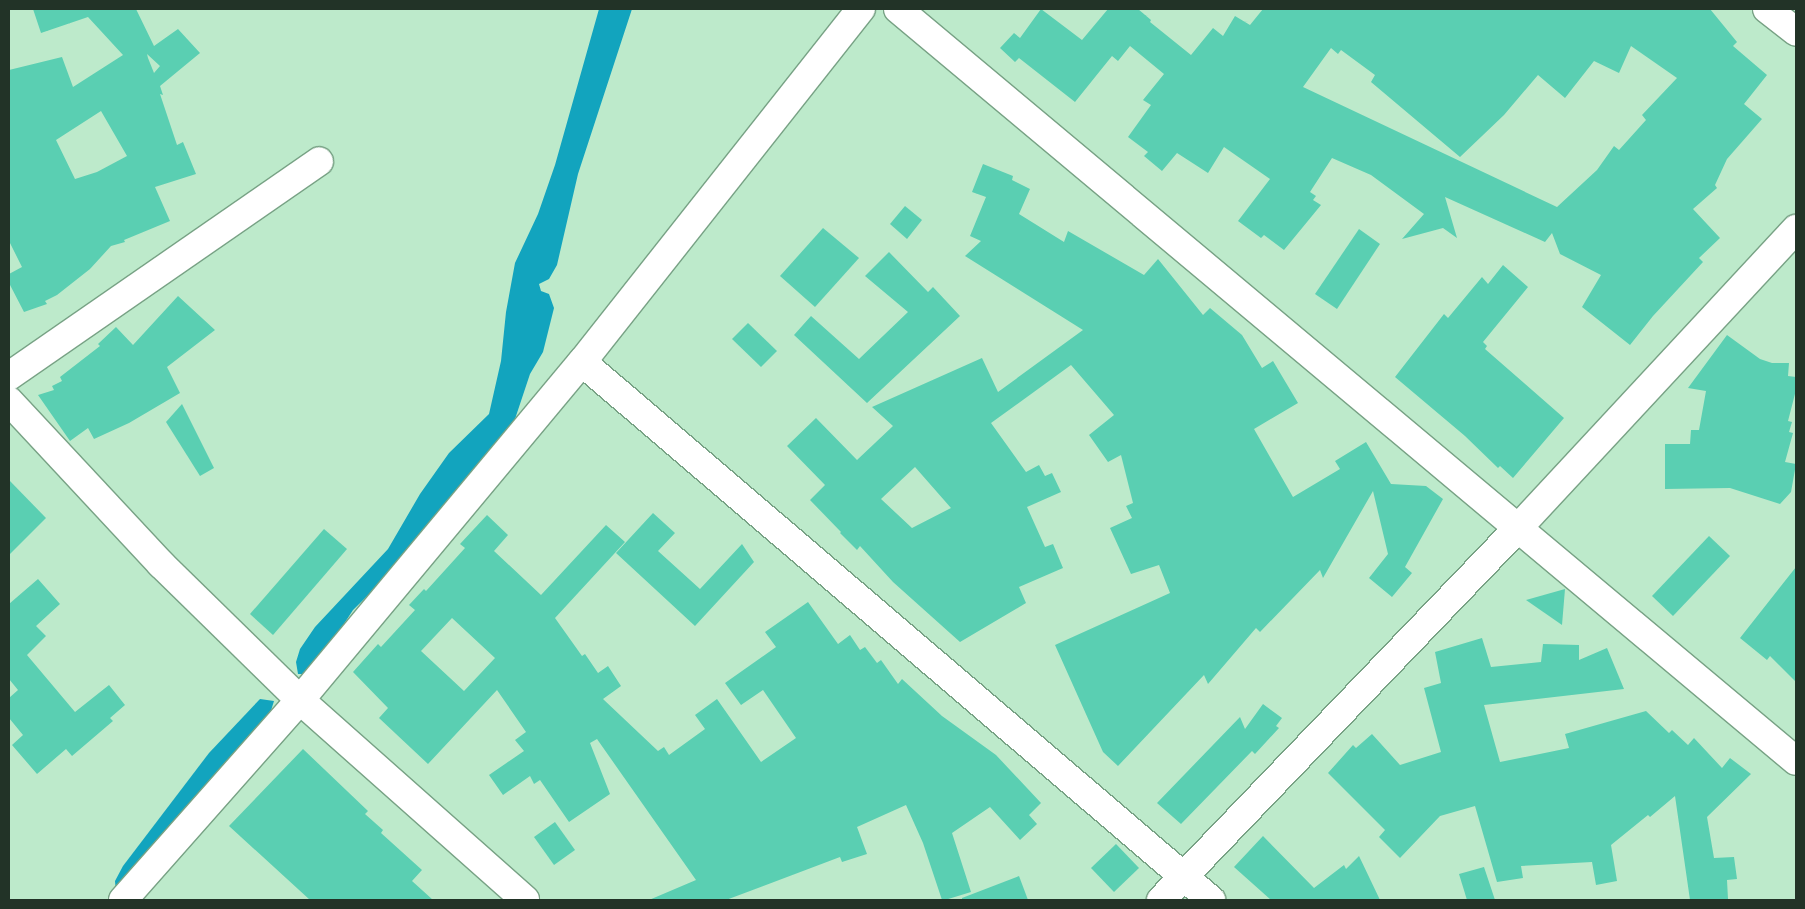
<!DOCTYPE html>
<style>
body{margin:0}
#map{position:relative;width:1805px;height:909px;overflow:hidden;background:#bdeacb;font-family:"Sofia Sans Condensed",sans-serif}
div>[style]{position:absolute}
[style*='--x']{left:calc(var(--x)*1px);top:calc(var(--y)*1px);width:calc(var(--w)*1px);rotate:calc(var(--a)*1deg)}
.water>*{inset:0;background:#12a4be}
.building>*{inset:0;background:#5acfb2}
.roads{filter:drop-shadow(1px 0 #78a285) drop-shadow(-1px 0 #78a285) drop-shadow(0 1px #78a285) drop-shadow(0 -1px #78a285)}
.street>*{height:28px;margin:-14px;padding:0 14px;transform-origin:14px;border-radius:14px;background:#fff}
span{translate:-50% -50%;white-space:nowrap;text-align:center;line-height:1.15;-webkit-text-stroke:5px #bdeacb;paint-order:stroke}
.frame{position:absolute;inset:0;border:10px solid #223327;pointer-events:none}
</style>
<div id="map">
<div class="water">
<i style="clip-path:polygon(599px 9px,632px 9px,578px 174px,557px 265px,549px 279px,539px 284px,541px 291px,549px 294px,554px 308px,543px 352px,530px 374px,514px 422px,412px 552px,353px 610px,325px 653px,308px 674px,298px 674px,296px 662px,300px 649px,315px 627px,388px 549px,420px 494px,449px 453px,489px 414px,501px 361px,506px 312px,515px 263px,538px 214px,555px 165px)"></i>
<i style="clip-path:polygon(260px 699px,274px 701px,268px 720px,116px 892px,115px 881px,123px 866px,209px 753px)"></i>
</div>
<div class="building">
<i style="clip-path:polygon(evenodd,33px 9px,136px 9px,154px 46px,178px 29px,200px 53px,160px 86px,163px 95px,160px 94px,177px 145px,183px 142px,196px 174px,155px 187px,170px 221px,124px 240px,125px 242px,111px 246px,90px 269px,57px 295px,45px 301px,47px 304px,24px 312px,9px 283px,9px 274px,22px 267px,9px 241px,9px 70px,62px 57px,73px 87px,123px 55px,88px 17px,41px 33px,33px 9px,147px 54px,160px 66px,154px 73px,148px 58px,147px 54px,33px 9px,101px 111px,127px 156px,97px 172px,75px 179px,56px 140px,101px 111px)"></i>
<i style="clip-path:polygon(evenodd,1041px 9px,1082px 40px,1108px 9px,1138px 9px,1151px 20px,1150px 22px,1191px 55px,1213px 28px,1223px 36px,1235px 16px,1250px 25px,1263px 9px,1710px 9px,1737px 42px,1733px 46px,1767px 75px,1744px 104px,1762px 119px,1727px 159px,1715px 185px,1717px 188px,1693px 209px,1720px 238px,1699px 258px,1703px 262px,1653px 316px,1630px 345px,1582px 307px,1601px 275px,1560px 254px,1552px 233px,1545px 242px,1445px 197px,1457px 238px,1443px 228px,1402px 239px,1424px 214px,1371px 175px,1332px 158px,1310px 192px,1316px 196px,1313px 200px,1321px 205px,1284px 250px,1264px 235px,1261px 238px,1238px 221px,1270px 179px,1224px 147px,1208px 173px,1177px 153px,1162px 171px,1144px 156px,1148px 152px,1128px 137px,1151px 105px,1143px 100px,1164px 74px,1130px 46px,1118px 61px,1112px 56px,1075px 102px,1019px 58px,1015px 62px,1000px 48px,1014px 33px,1020px 38px,1041px 9px,1631px 46px,1677px 78px,1642px 115px,1646px 120px,1619px 150px,1614px 146px,1597px 170px,1557px 207px,1303px 87px,1331px 48px,1338px 54px,1341px 50px,1375px 75px,1371px 82px,1460px 157px,1504px 115px,1538px 75px,1565px 98px,1594px 61px,1619px 73px,1631px 46px)"></i>
<i style="clip-path:polygon(evenodd,983px 164px,1013px 176px,1012px 180px,1030px 189px,1019px 214px,1064px 242px,1068px 231px,1144px 275px,1158px 259px,1203px 315px,1210px 308px,1242px 335px,1262px 368px,1273px 361px,1298px 403px,1254px 429px,1293px 497px,1340px 469px,1335px 461px,1366px 442px,1391px 484px,1426px 486px,1443px 499px,1405px 567px,1412px 573px,1392px 597px,1369px 578px,1388px 554px,1373px 491px,1323px 578px,1320px 570px,1260px 632px,1256px 628px,1208px 684px,1204px 675px,1118px 766px,1103px 752px,1055px 645px,1170px 593px,1159px 565px,1131px 574px,1110px 528px,1132px 518px,1126px 506px,1133px 503px,1121px 455px,1108px 462px,1089px 435px,1114px 415px,1071px 365px,991px 423px,1026px 472px,1039px 465px,1045px 476px,1052px 473px,1061px 492px,1027px 507px,1045px 547px,1053px 544px,1063px 568px,1019px 587px,1026px 603px,960px 642px,893px 582px,860px 546px,857px 550px,840px 533px,841px 532px,810px 500px,825px 485px,787px 446px,816px 418px,857px 460px,893px 426px,872px 407px,982px 358px,998px 392px,1083px 330px,965px 256px,981px 241px,970px 236px,986px 197px,972px 192px,983px 164px,915px 467px,951px 508px,912px 528px,881px 499px,915px 467px)"></i>
<i style="clip-path:polygon(905px 206px,922px 220px,907px 239px,890px 224px)"></i>
<i style="clip-path:polygon(823px 228px,859px 258px,815px 307px,780px 276px)"></i>
<i style="clip-path:polygon(1359px 229px,1380px 244px,1337px 309px,1315px 294px)"></i>
<i style="clip-path:polygon(889px 252px,928px 292px,933px 287px,960px 316px,867px 403px,794px 335px,811px 316px,859px 359px,908px 312px,865px 276px)"></i>
<i style="clip-path:polygon(1503px 265px,1528px 287px,1483px 342px,1487px 346px,1485px 349px,1564px 418px,1513px 478px,1500px 466px,1498px 468px,1465px 436px,1395px 377px,1444px 314px,1448px 318px,1482px 277px,1488px 284px)"></i>
<i style="clip-path:polygon(178px 296px,215px 330px,167px 367px,180px 393px,129px 423px,94px 439px,88px 428px,70px 441px,38px 395px,54px 390px,52px 386px,62px 381px,60px 377px,100px 346px,98px 344px,116px 327px,133px 345px)"></i>
<i style="clip-path:polygon(748px 323px,777px 351px,761px 367px,732px 339px)"></i>
<i style="clip-path:polygon(1727px 335px,1760px 359px,1772px 363px,1789px 363px,1788px 376px,1796px 377px,1796px 390px,1788px 421px,1792px 422px,1789px 432px,1793px 433px,1785px 462px,1796px 464px,1791px 492px,1780px 504px,1730px 488px,1665px 489px,1665px 444px,1690px 444px,1691px 430px,1699px 430px,1706px 391px,1688px 388px)"></i>
<i style="clip-path:polygon(182px 404px,214px 468px,200px 476px,166px 422px)"></i>
<i style="clip-path:polygon(9px 480px,46px 518px,9px 555px)"></i>
<i style="clip-path:polygon(653px 513px,675px 533px,658px 551px,700px 589px,742px 544px,754px 562px,695px 626px,616px 553px)"></i>
<i style="clip-path:polygon(evenodd,487px 515px,508px 535px,494px 551px,541px 595px,606px 525px,625px 542px,555px 618px,582px 656px,585px 654px,598px 673px,608px 666px,621px 686px,603px 699px,658px 751px,664px 747px,669px 755px,705px 729px,695px 715px,717px 699px,761px 762px,796px 738px,763px 690px,741px 705px,725px 683px,776px 647px,765px 632px,808px 602px,838px 644px,850px 635px,860px 650px,865px 647px,877px 663px,881px 660px,898px 684px,902px 679px,942px 716px,996px 755px,1041px 803px,1029px 815px,1037px 824px,1020px 840px,990px 807px,952px 833px,971px 892px,945px 900px,942px 900px,923px 843px,906px 805px,857px 827px,867px 854px,842px 862px,840px 857px,726px 900px,649px 900px,696px 880px,597px 739px,590px 743px,610px 794px,569px 822px,540px 780px,534px 784px,530px 776px,503px 795px,489px 775px,524px 751px,515px 740px,526px 732px,497px 690px,428px 764px,379px 718px,388px 708px,353px 672px,378px 644px,381px 647px,415px 610px,409px 605px,424px 589px,426px 591px,465px 548px,460px 544px,487px 515px,452px 618px,495px 658px,464px 691px,421px 651px,452px 618px)"></i>
<i style="clip-path:polygon(324px 529px,347px 549px,273px 635px,250px 614px)"></i>
<i style="clip-path:polygon(1709px 536px,1730px 556px,1673px 616px,1652px 596px)"></i>
<i style="clip-path:polygon(1796px 567px,1796px 682px,1770px 656px,1767px 660px,1740px 638px)"></i>
<i style="clip-path:polygon(38px 579px,60px 604px,36px 626px,46px 636px,27px 655px,75px 712px,109px 685px,125px 705px,110px 718px,113px 721px,72px 756px,66px 749px,37px 774px,12px 745px,23px 735px,9px 718px,9px 698px,18px 690px,9px 679px,9px 604px)"></i>
<i style="clip-path:polygon(1565px 589px,1562px 625px,1526px 600px)"></i>
<i style="clip-path:polygon(1482px 638px,1491px 667px,1541px 662px,1543px 644px,1579px 645px,1579px 660px,1607px 648px,1624px 689px,1484px 705px,1500px 762px,1569px 748px,1565px 734px,1646px 711px,1669px 733px,1672px 730px,1688px 745px,1694px 738px,1722px 768px,1730px 758px,1751px 774px,1707px 817px,1714px 858px,1734px 857px,1737px 879px,1727px 880px,1728px 899px,1690px 900px,1675px 796px,1650px 817px,1648px 815px,1611px 845px,1617px 881px,1596px 885px,1592px 862px,1521px 866px,1523px 878px,1497px 882px,1475px 806px,1440px 816px,1400px 858px,1379px 837px,1385px 830px,1328px 773px,1353px 745px,1356px 748px,1372px 734px,1400px 765px,1441px 752px,1424px 688px,1441px 683px,1435px 652px)"></i>
<i style="clip-path:polygon(1263px 704px,1282px 718px,1276px 726px,1279px 728px,1255px 754px,1252px 751px,1181px 824px,1157px 803px,1240px 717px,1245px 729px)"></i>
<i style="clip-path:polygon(303px 749px,368px 811px,365px 814px,383px 830px,381px 833px,422px 870px,412px 881px,433px 900px,310px 900px,229px 826px)"></i>
<i style="clip-path:polygon(555px 822px,575px 850px,554px 865px,534px 837px)"></i>
<i style="clip-path:polygon(1263px 836px,1314px 888px,1344px 865px,1346px 869px,1359px 856px,1380px 900px,1271px 900px,1234px 867px)"></i>
<i style="clip-path:polygon(1116px 844px,1139px 868px,1114px 892px,1091px 868px)"></i>
<i style="clip-path:polygon(1484px 867px,1495px 900px,1467px 900px,1459px 874px)"></i>
<i style="clip-path:polygon(1019px 876px,1028px 900px,962px 900px,962px 898px)"></i>
</div>
<div class="roads">
<div class="street">
<i style="--x:898;--y:9;--w:1171;--a:39.94"></i>
<i style="--x:1767;--y:9;--w:37;--a:38"></i>
<i style="--x:582;--y:362;--w:828;--a:40.54"></i>
<i style="--x:9;--y:376;--w:377;--a:-34.7"></i>
<i style="--x:9;--y:401;--w:223;--a:47"></i>
<i style="--x:161;--y:564;--w:194;--a:44.4"></i>
<i style="--x:300;--y:700;--w:301;--a:41.6"></i>
<i style="--x:123;--y:900;--w:267;--a:-48.5"></i>
<i style="--x:300;--y:700;--w:440;--a:-50.2"></i>
<i style="--x:582;--y:362;--w:450;--a:-51.7"></i>
<i style="--x:1161;--y:900;--w:517;--a:-46.18"></i>
<i style="--x:1519;--y:527;--w:407;--a:-47.1"></i>
</div>
</div>
<div class="frame"></div>
</div>
